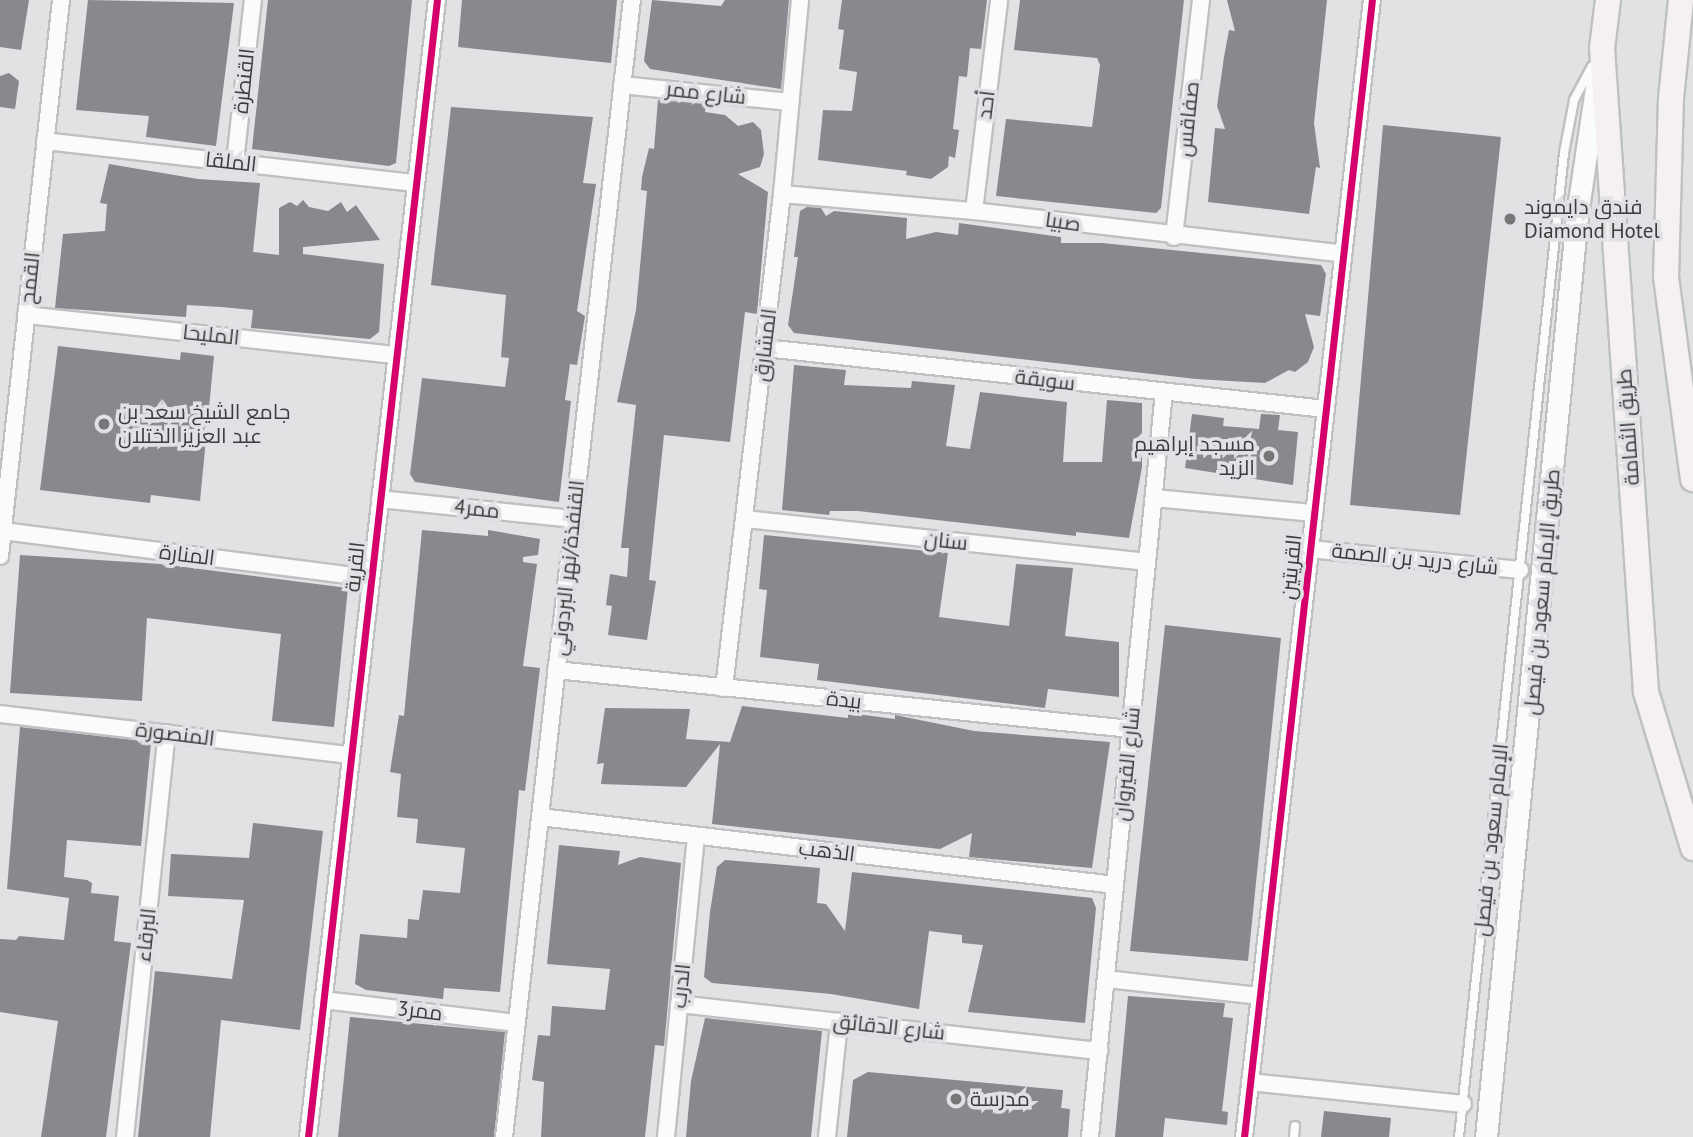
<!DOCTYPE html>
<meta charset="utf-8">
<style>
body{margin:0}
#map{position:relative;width:1693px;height:1137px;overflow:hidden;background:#e1e2e3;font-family:"PT Sans",Cairo,sans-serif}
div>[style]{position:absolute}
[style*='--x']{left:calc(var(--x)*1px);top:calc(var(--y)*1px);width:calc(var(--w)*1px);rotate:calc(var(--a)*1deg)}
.building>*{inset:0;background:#8b878e}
.roads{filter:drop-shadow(2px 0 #bfc0c1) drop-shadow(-2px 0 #bfc0c1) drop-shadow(0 2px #bfc0c1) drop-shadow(0 -2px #bfc0c1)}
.lane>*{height:8px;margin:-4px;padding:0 4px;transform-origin:4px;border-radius:4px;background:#fafbfb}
.street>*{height:16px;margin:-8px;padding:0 8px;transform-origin:8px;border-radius:8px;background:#fafbfb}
.secondary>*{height:21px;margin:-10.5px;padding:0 10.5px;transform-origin:10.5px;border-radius:10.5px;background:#fafbfb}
.primary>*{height:24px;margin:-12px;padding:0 12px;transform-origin:12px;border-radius:12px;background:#f5f1f0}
.cycleway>*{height:7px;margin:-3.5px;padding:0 3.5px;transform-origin:3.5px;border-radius:3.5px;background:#d6006c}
.dots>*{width:19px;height:19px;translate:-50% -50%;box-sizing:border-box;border:4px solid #e0e1e4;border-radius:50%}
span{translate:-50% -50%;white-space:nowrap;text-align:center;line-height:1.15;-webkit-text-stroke:7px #e0e1e4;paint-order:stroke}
.street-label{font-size:21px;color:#3c3c3d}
.poi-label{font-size:21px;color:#3c3c3d}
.left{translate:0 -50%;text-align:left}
.right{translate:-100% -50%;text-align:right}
</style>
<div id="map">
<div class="building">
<i style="clip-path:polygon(0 0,29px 0,21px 50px,0 47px)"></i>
<i style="clip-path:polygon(88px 0,234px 3px,216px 146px,146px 137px,149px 116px,76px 110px)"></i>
<i style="clip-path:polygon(268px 0,412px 0,396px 163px,389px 166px,252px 149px)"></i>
<i style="clip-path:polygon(462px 0,617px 0,611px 63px,458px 47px)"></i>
<i style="clip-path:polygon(652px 0,721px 6px,725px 0,789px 0,781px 89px,650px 69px,644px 61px)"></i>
<i style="clip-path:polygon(842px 0,987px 0,981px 49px,970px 48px,967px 77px,959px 76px,953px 129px,959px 130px,955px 158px,949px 156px,948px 167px,931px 179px,906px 175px,907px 171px,818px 160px,823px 110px,852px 111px,857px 72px,839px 69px,844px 30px,838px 29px)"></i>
<i style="clip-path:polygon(1020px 0,1184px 0,1161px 208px,1156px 213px,996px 196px,1006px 119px,1092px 127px,1100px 65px,1097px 58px,1014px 50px)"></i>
<i style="clip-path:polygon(1227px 0,1327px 0,1314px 123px,1320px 168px,1316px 167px,1309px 214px,1208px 202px,1215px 128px,1225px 129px,1217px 106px,1224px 57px,1229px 30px,1235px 31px)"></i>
<i style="clip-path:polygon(9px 73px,19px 81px,15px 109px,0 107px,0 76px)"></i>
<i style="clip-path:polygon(658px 100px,706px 104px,705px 112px,725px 115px,738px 126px,753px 122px,761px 130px,764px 154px,760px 167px,738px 174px,768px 192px,757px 314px,745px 312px,730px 442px,664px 435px,649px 580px,656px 581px,647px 640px,608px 635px,612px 606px,606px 605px,610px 574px,627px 577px,629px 548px,621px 548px,636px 405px,617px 402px,636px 310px,647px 191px,641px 190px,642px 177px,649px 148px,654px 149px)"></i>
<i style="clip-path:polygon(451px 107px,593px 117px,583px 183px,596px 184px,577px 311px,585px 316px,577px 365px,570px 364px,565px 400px,571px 401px,559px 502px,415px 482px,410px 474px,422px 378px,505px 387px,509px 358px,501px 357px,506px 295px,431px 285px)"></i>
<i style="clip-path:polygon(1383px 125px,1501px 137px,1460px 515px,1350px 505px)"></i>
<i style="clip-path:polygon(109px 164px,198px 179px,260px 183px,253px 252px,279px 255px,279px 208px,290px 202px,297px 206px,303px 200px,309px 207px,328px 211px,341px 202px,347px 212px,356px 205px,380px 240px,303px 247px,303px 254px,384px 264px,379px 332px,370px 339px,251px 328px,253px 310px,221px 307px,187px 305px,186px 317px,55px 308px,63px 234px,105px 231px,107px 204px,100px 203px)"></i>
<i style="clip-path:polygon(807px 207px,821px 208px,826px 216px,834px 211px,907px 218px,906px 239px,936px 232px,958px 235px,959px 223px,1061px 237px,1061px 243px,1102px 243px,1321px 265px,1326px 274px,1320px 316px,1305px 314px,1314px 347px,1308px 362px,1295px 372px,1289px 370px,1265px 383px,1196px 379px,794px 333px,788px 325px,798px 257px,794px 257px,800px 211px)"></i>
<i style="clip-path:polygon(58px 346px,180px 360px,181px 352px,214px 356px,200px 501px,151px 495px,150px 503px,40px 490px)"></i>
<i style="clip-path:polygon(794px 365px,846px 370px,844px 385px,911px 388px,912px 381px,955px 385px,946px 446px,970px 449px,980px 392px,1067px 402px,1063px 462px,1102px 462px,1107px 400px,1142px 403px,1142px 467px,1129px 538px,1076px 532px,1076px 536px,858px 511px,830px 511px,829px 515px,782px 510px)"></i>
<i style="clip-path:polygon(1192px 414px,1224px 418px,1223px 426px,1259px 429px,1261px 414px,1280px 415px,1278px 430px,1298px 432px,1293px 485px,1185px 468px)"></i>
<i style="clip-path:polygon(422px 530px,488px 536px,488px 530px,540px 539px,538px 555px,523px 557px,523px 562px,537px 564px,523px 666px,540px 668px,525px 791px,519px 790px,500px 992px,444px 988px,443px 999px,366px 990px,355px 984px,360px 934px,407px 938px,408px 919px,419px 920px,423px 890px,460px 893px,465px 848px,416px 843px,418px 819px,397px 817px,401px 774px,390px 772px,399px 715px,404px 716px)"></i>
<i style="clip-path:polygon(764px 535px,948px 553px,939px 617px,1009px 626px,1016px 564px,1073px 568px,1065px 636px,1119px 642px,1119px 697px,1048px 689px,1045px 708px,817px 680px,819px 664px,760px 657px,767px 590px,759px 589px)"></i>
<i style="clip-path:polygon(20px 555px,161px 564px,348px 588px,334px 727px,272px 721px,281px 634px,147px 618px,142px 701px,10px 693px)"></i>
<i style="clip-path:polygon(1165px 625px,1281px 638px,1248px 961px,1130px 951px)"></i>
<i style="clip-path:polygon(742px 706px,848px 718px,848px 713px,895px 719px,895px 715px,974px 731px,1110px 742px,1092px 868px,969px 857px,972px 833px,940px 849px,712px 824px,720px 744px,686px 787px,601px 784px,604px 763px,597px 764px,605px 708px,690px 709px,686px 739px,730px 742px)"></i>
<i style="clip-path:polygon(20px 727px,151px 742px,141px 846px,67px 840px,64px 877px,87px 880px,92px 883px,91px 893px,119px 896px,114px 941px,131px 943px,106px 1137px,41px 1137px,58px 1021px,0 1012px,0 939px,16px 940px,19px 936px,64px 940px,69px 898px,7px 889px)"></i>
<i style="clip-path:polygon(253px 823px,323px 831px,300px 1030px,221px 1020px,210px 1137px,138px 1137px,155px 971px,232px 979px,244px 900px,168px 896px,171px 854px,249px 858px)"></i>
<i style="clip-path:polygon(559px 845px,620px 851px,618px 865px,640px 857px,681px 863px,664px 1046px,655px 1045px,645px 1137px,541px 1137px,544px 1082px,532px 1080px,538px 1035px,550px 1036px,552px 1006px,605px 1010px,610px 969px,547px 964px)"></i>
<i style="clip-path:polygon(725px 860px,820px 868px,817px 903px,826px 904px,845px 931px,852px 872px,1092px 898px,1096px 908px,1085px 1023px,968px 1012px,983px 945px,962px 943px,962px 935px,929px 931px,919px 1009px,831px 994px,712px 983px,704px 977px,710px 912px,717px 867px)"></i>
<i style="clip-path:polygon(1128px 996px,1225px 1003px,1223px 1017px,1233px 1018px,1222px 1111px,1228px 1112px,1227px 1125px,1165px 1118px,1163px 1137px,1115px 1137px)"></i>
<i style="clip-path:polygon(350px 1017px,505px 1032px,494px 1137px,338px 1137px)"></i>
<i style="clip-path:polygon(705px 1018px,822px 1031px,811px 1137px,686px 1137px,691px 1081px)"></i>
<i style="clip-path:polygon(868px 1072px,1063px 1090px,1061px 1108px,1070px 1109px,1068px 1137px,847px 1137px,853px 1080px)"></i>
<i style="clip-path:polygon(1324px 1111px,1391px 1118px,1389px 1137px,1321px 1137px)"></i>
</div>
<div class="roads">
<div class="lane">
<i style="--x:1294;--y:1137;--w:11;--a:-85"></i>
<i style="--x:1459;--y:1137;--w:990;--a:-83.91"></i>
<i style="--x:1564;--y:153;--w:54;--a:-79.3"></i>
<i style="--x:1574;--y:100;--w:38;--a:-62"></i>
</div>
<div class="street">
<i style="--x:622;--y:85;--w:168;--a:5.8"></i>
<i style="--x:45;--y:141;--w:373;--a:6.5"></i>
<i style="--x:235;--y:162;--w:163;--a:-83.7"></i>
<i style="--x:782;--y:194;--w:193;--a:5.1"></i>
<i style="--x:974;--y:211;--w:371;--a:6.6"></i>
<i style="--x:974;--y:211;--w:212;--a:-83.2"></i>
<i style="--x:1174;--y:237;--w:239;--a:-83.5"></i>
<i style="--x:26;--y:315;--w:372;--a:6.2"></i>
<i style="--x:765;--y:348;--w:564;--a:6.21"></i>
<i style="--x:1154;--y:498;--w:161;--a:5.4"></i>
<i style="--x:380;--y:499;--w:195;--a:5.9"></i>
<i style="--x:745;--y:519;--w:404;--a:6.1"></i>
<i style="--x:3;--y:531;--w:371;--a:7.3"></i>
<i style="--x:1310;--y:549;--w:211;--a:5.7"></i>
<i style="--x:0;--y:556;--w:559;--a:-83.74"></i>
<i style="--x:556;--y:670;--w:578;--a:5.86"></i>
<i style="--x:724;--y:688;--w:497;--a:-83.3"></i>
<i style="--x:782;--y:194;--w:195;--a:-84.7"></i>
<i style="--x:0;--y:714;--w:353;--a:6.7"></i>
<i style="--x:540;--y:817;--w:579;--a:6.74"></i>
<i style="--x:1106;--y:979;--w:155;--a:6.3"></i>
<i style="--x:323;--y:1000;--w:195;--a:6.8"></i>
<i style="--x:679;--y:1004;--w:423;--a:6.4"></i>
<i style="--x:1250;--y:1082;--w:214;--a:5.9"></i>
<i style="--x:125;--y:1137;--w:406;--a:-84.1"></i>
<i style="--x:308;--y:1137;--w:1144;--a:-83.53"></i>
<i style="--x:504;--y:1137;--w:1144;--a:-83.58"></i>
<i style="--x:666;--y:1137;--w:302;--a:-84.3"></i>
<i style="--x:827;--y:1137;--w:116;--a:-84"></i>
<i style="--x:1090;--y:1137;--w:749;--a:-84.33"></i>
<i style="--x:1244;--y:1137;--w:1144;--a:-83.58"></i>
</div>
<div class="secondary">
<i style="--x:1486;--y:1137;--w:926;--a:-84.36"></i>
<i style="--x:1577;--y:215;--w:142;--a:-81.5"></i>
</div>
<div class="primary">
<i style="--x:1608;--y:0;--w:48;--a:97.1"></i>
<i style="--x:1602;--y:48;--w:646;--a:86.09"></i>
<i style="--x:1646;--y:692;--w:163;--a:73.2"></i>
<i style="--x:1681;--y:0;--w:99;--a:95.8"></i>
<i style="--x:1671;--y:98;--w:179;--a:91.6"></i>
<i style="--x:1666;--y:277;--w:204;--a:82.4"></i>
</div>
</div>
<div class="cycleway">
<i style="--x:308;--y:1137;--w:1144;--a:-83.53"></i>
<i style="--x:1244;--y:1137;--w:1144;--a:-83.58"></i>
</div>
<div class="dots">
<i style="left:1510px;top:219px;background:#767677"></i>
<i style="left:104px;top:424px;background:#767677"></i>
<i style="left:1269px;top:456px;background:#767677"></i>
<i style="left:956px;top:1099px;background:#767677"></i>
</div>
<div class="street-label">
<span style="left:244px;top:81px;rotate:-84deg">القنطرة</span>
<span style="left:706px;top:93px;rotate:6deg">شارع ممر</span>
<span style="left:986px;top:105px;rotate:-83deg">أحد</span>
<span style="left:1188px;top:119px;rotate:-84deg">صفاقس</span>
<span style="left:231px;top:162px;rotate:6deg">الملقا</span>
<span style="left:1063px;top:222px;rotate:8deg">صبيا</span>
<span style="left:30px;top:278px;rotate:-84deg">القمح</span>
<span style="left:211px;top:335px;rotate:6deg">المليحا</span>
<span style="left:765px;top:345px;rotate:-83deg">المشارق</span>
<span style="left:1045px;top:380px;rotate:7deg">سويقة</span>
<span style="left:1628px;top:427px;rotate:-94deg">طريق الثمامة</span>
<span style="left:477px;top:509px;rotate:6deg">ممر4</span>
<span style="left:946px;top:541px;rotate:6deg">سنان</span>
<span style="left:187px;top:555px;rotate:7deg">المنارة</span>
<span style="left:1415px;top:559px;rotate:6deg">شارع دريد بن الصمة</span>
<span style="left:355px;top:567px;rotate:-84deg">القرية</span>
<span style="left:1291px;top:567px;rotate:-84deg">القريتين</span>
<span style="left:568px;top:568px;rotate:-84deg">القنفذة/نهر البردوني</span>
<span style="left:1542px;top:592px;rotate:-85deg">طريق الإمام سعود بن فيصل</span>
<span style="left:844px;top:700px;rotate:6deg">بيدة</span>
<span style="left:175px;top:734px;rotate:7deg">المنصورة</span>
<span style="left:1127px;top:764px;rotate:-84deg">شارع القيروان</span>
<span style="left:1491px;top:840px;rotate:-84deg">الإمام سعود بن فيصل</span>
<span style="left:827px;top:851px;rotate:7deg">الذهب</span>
<span style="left:146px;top:935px;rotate:-84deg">البرقاء</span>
<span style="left:681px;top:986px;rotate:-84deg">الدرب</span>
<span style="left:420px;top:1011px;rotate:7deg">ممر3</span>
<span style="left:889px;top:1027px;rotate:6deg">شارع الدقائق</span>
</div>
<div class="poi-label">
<span class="left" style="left:1524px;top:219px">فندق دايموند<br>Diamond Hotel</span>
<span class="left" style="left:118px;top:424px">جامع الشيخ سعد بن<br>عبد العزيز الختلان</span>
<span class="right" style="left:1255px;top:456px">مسجد إبراهيم<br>الزيد</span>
<span class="left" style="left:970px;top:1099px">مدرسة</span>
</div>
</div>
